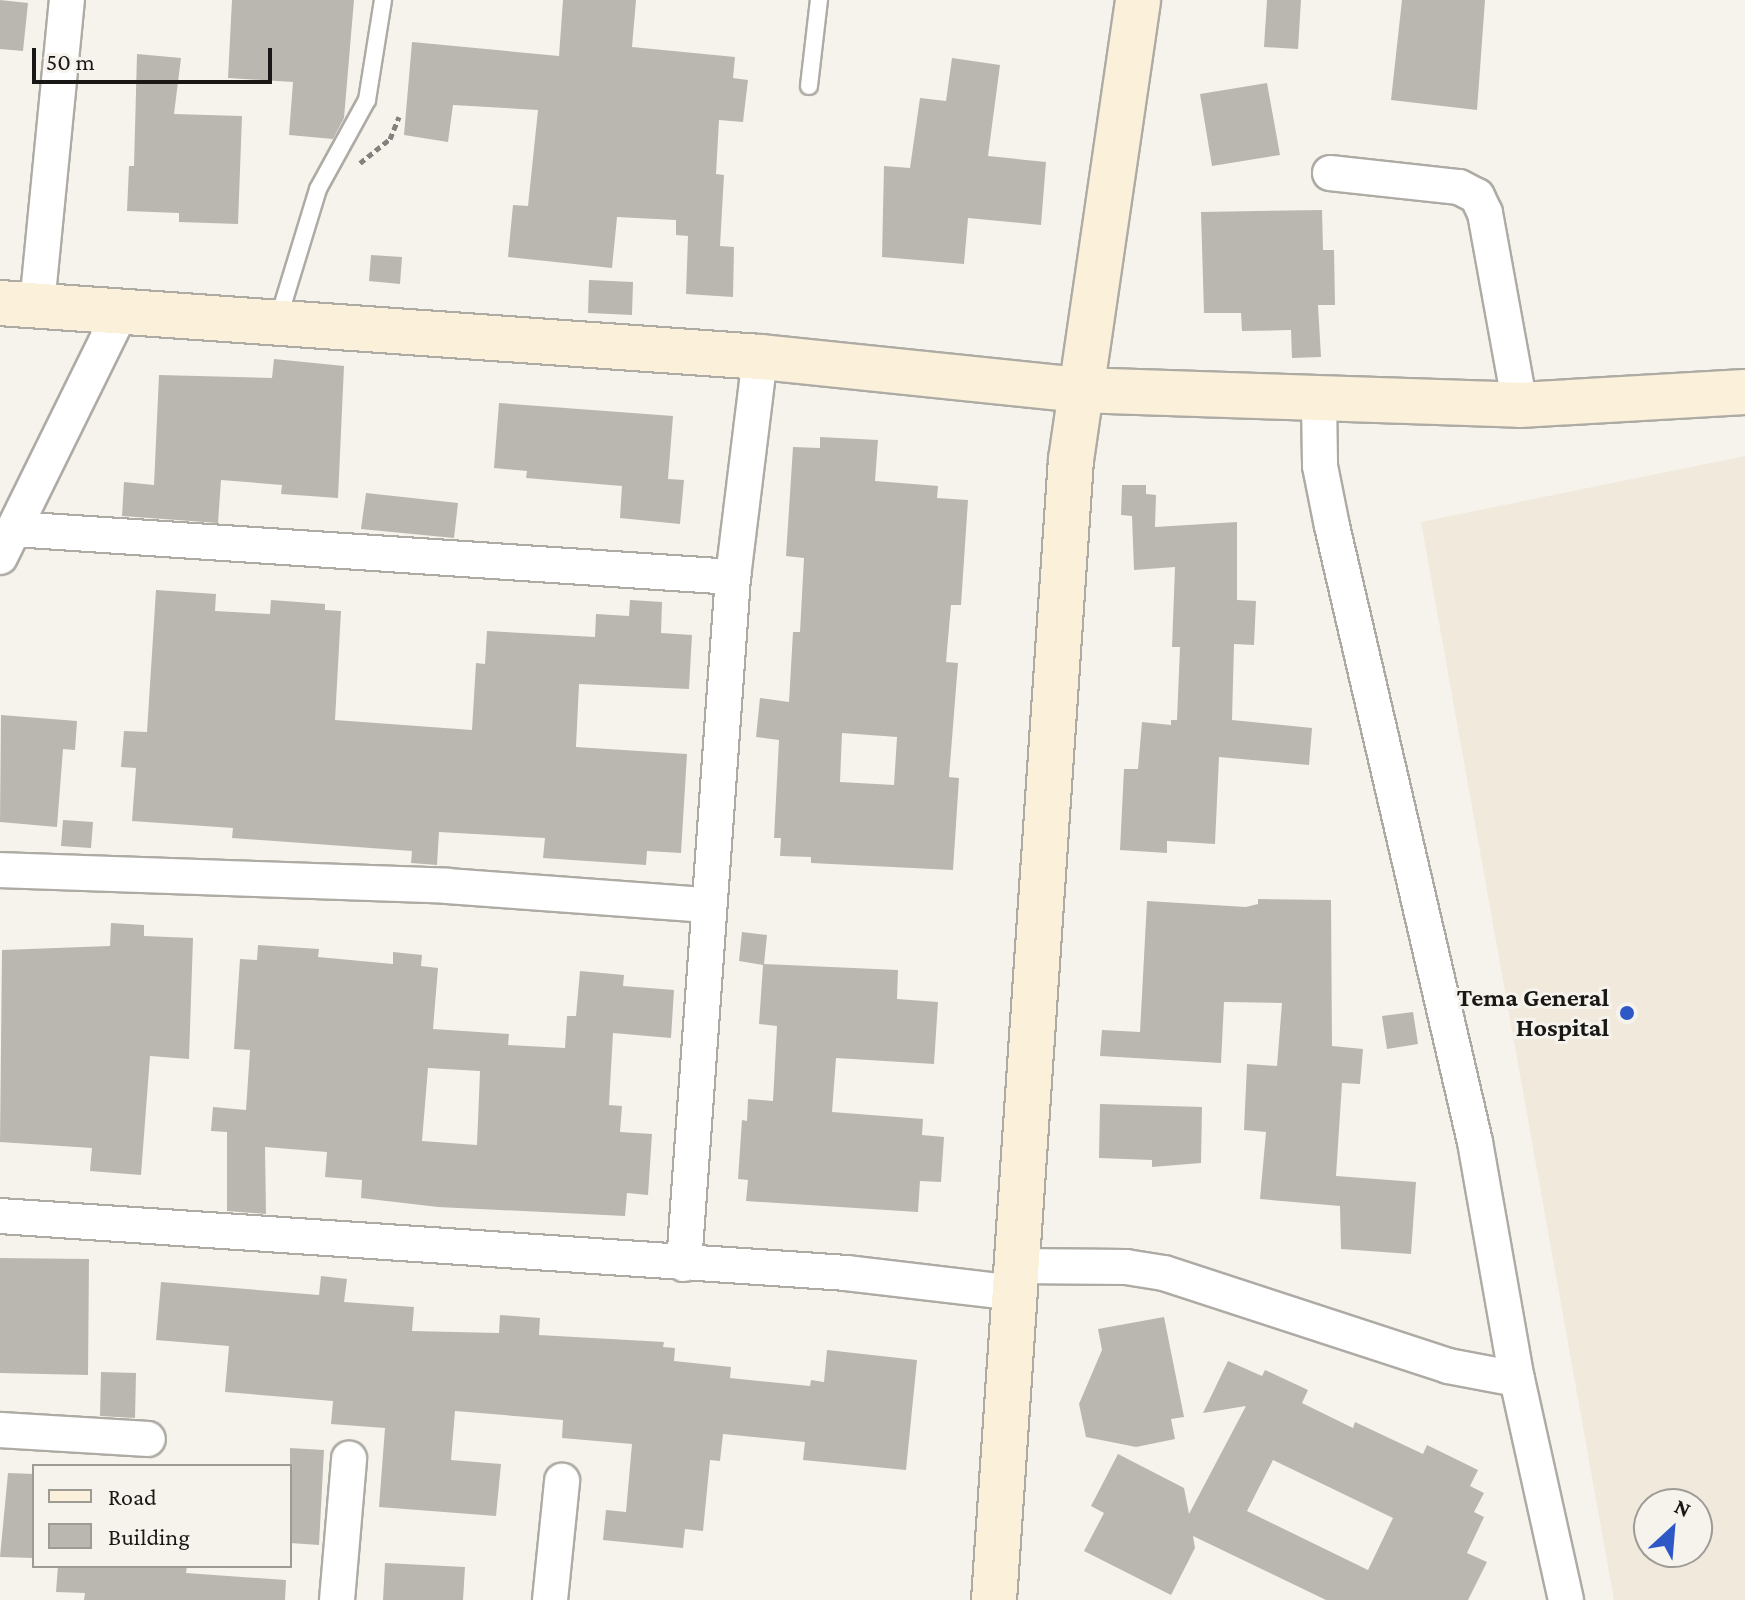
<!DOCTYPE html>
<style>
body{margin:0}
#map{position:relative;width:1745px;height:1600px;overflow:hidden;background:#f6f3ed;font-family:"Crimson Pro",serif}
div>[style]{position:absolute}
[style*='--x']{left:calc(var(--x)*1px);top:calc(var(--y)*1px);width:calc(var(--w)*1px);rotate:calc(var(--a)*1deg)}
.built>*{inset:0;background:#f0e9dc}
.building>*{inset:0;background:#bab7b1}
.path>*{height:5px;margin-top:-2.5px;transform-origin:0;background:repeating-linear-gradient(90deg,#83817d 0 6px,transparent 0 10px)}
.roads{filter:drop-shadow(2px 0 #aeaba5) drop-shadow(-2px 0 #aeaba5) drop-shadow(0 2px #aeaba5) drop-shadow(0 -2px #aeaba5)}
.lane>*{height:16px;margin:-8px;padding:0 8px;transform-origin:8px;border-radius:8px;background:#fff}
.street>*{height:34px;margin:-17px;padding:0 17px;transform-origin:17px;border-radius:17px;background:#fff}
.secondary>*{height:44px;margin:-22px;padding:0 22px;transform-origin:22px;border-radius:22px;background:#fbf1da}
.dots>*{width:22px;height:22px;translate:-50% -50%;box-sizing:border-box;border:4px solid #f6f3ed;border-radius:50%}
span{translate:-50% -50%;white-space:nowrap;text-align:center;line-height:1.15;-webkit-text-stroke:6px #f6f3ed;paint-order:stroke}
.poi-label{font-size:26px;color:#191816;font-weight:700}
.right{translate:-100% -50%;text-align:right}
.legend{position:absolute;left:32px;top:1464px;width:260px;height:104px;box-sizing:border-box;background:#f6f3ed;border:2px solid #9e9b97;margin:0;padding:10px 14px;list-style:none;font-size:24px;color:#191816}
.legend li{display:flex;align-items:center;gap:16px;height:40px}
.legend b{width:40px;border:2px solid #9e9b97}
.north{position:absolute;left:1633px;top:1488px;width:80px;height:80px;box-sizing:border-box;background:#f6f3ed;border:2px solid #9e9b97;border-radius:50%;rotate:26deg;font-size:22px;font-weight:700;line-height:32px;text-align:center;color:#191816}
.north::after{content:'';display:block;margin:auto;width:28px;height:36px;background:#2f58c7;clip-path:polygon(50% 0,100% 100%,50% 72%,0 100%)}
.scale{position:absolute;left:32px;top:48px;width:240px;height:36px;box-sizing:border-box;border:4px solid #191816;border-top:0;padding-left:10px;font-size:24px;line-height:28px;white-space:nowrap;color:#191816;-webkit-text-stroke:6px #f6f3ed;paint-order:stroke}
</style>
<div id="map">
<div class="built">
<i style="clip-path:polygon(evenodd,1745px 456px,1745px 1600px,1614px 1600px,1421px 522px,1745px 456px,1649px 1504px,1697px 1504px,1697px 1552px,1649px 1552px,1649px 1504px)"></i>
</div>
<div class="building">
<i style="clip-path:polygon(0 0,28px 3px,23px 51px,0 49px)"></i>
<i style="clip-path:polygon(232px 0,354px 0,344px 118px,333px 139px,289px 135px,293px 82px,228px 78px)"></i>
<i style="clip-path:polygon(563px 0,636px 0,632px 47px,735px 57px,733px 78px,748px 80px,743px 122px,719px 120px,716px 174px,724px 175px,720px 246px,734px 247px,733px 297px,686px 294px,688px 236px,676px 235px,676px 220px,617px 217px,612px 268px,508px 257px,513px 205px,528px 206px,538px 110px,453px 105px,448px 142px,404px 135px,412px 42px,559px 56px)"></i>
<i style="clip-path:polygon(1267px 0,1301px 0,1298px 49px,1264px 47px)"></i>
<i style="clip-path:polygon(1402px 0,1485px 0,1477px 110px,1391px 100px)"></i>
<i style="clip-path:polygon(137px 54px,181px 58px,174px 114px,242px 116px,238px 224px,179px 222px,179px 213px,127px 211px,129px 166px,134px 166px)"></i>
<i style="clip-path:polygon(952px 58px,1000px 65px,988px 156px,1046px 162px,1041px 225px,968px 218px,964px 264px,882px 257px,884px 166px,910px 168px,920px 98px,946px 101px)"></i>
<i style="clip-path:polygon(1267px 83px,1280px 155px,1212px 166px,1200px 94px)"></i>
<i style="clip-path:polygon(1322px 210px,1323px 250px,1334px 250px,1335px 305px,1318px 305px,1321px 357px,1292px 358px,1291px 330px,1242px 331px,1241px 313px,1204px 313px,1201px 212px)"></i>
<i style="clip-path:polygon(371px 255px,402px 257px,400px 284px,369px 281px)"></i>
<i style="clip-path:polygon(589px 280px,633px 282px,632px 315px,588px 313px)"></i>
<i style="clip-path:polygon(274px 359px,344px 366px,338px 498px,281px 494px,282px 485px,221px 480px,218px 523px,122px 516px,124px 482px,154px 485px,159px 375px,272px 378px)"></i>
<i style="clip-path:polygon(499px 403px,673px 416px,668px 479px,684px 480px,680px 524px,620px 518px,622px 486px,526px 478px,527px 471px,494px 468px)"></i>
<i style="clip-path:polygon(evenodd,820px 437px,878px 440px,875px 481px,938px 486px,937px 498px,968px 500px,961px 605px,951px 605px,946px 662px,958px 663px,949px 777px,959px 778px,953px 870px,811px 863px,811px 857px,780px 856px,781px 838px,774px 838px,779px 740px,756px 737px,760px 698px,789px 702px,793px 632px,800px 632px,804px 558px,786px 556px,793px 447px,820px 448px,820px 437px,842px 733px,897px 737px,894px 785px,840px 782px,842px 733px)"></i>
<i style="clip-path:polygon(1122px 485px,1146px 485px,1146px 494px,1156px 495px,1155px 527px,1237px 522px,1237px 600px,1256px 601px,1254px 645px,1234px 644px,1232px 720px,1312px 728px,1309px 765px,1219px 757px,1215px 844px,1167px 841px,1167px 853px,1120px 850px,1124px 769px,1138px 769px,1142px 722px,1171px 725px,1171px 720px,1177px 720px,1180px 647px,1172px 647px,1175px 567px,1134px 570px,1132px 516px,1121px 515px)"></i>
<i style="clip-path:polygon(366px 493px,458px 503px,454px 538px,361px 529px)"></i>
<i style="clip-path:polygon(156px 590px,216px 594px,215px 611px,270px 614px,271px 600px,325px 604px,325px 610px,341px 611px,335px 720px,472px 730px,476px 663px,485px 664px,487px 631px,595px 637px,596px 614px,629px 616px,630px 600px,662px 602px,661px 633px,692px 635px,689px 689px,579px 684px,576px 747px,687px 754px,681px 853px,647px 851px,646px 865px,543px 858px,545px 838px,439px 832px,437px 865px,411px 863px,412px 851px,232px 838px,233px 828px,132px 821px,136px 768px,121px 767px,124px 731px,147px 732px)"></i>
<i style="clip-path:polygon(1px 715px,77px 721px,75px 750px,63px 749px,57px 827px,0 822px)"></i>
<i style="clip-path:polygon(63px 820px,93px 822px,91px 848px,61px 846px)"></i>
<i style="clip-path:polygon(1258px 899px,1331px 900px,1332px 1046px,1363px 1049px,1360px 1084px,1342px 1083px,1336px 1176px,1416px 1182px,1411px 1254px,1341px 1249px,1340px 1206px,1260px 1199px,1266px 1132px,1244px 1130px,1247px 1064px,1277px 1066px,1282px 1003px,1224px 1002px,1221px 1063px,1100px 1056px,1102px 1030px,1140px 1032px,1147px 901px,1246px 907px,1258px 904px)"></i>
<i style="clip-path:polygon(111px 923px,144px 925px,144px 936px,193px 938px,189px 1059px,150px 1056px,141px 1175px,90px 1171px,92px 1148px,0 1142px,2px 950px,110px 946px)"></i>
<i style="clip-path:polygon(742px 932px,767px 935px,764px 964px,898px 970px,897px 999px,938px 1002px,934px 1064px,836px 1058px,832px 1112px,923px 1119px,922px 1135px,944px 1137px,941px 1182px,920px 1181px,918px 1212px,746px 1201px,748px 1180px,738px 1179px,742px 1120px,747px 1121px,748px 1099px,773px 1101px,777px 1026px,759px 1024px,763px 965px,739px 961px)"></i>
<i style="clip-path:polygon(evenodd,258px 945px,319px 949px,318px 957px,393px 964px,393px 952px,422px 955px,421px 966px,438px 968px,433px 1029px,509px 1034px,508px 1045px,565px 1048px,567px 1016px,576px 1016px,580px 971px,624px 975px,623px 986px,674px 990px,671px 1038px,613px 1033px,609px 1105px,622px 1106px,620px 1132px,652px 1134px,648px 1195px,627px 1193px,625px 1216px,438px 1207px,361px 1198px,362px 1180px,325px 1177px,327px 1152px,265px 1147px,266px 1214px,227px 1211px,227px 1132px,211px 1131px,213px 1107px,246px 1110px,250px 1050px,234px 1049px,240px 959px,257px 960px,258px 945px,428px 1068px,480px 1071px,477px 1145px,422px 1141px,428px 1068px)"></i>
<i style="clip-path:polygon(1413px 1012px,1418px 1044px,1387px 1049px,1382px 1016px)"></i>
<i style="clip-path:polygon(1100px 1104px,1202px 1107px,1201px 1163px,1152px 1167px,1152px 1160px,1099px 1158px)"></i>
<i style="clip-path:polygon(0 1258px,89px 1259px,88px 1375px,0 1373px)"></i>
<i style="clip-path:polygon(321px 1276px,347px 1279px,344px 1302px,414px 1307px,412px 1331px,499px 1333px,500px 1315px,540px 1318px,539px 1335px,664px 1342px,663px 1347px,675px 1348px,674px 1361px,731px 1367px,730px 1378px,810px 1386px,811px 1380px,824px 1382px,827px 1350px,917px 1360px,906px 1470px,803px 1460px,805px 1442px,723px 1434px,720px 1461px,710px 1460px,703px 1531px,685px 1529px,683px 1548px,603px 1540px,606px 1510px,626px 1512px,632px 1444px,562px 1438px,563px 1420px,455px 1411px,451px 1460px,501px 1464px,496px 1516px,379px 1507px,385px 1428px,331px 1424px,333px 1401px,225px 1392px,229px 1346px,156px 1340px,161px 1282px,319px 1295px)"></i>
<i style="clip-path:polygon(1164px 1317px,1184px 1417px,1171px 1419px,1175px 1439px,1136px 1447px,1086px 1437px,1079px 1404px,1102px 1350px,1098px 1329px)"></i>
<i style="clip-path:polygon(evenodd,1228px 1361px,1262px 1376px,1265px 1370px,1308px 1390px,1302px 1403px,1353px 1428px,1355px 1422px,1423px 1454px,1427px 1445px,1478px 1470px,1470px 1486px,1484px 1493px,1474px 1512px,1484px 1517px,1467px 1553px,1487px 1562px,1468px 1600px,1326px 1600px,1193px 1536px,1195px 1548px,1171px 1595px,1084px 1551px,1104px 1513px,1091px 1506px,1118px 1454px,1184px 1488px,1189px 1514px,1246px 1406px,1203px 1413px,1228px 1361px,1273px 1460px,1393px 1518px,1368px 1570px,1247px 1511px,1273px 1460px)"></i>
<i style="clip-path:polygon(101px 1372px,136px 1373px,135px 1418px,100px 1416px)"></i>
<i style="clip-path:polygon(290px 1448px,324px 1450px,319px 1545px,290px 1543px)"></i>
<i style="clip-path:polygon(8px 1473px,34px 1474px,34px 1558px,0 1557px)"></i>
<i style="clip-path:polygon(385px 1563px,465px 1567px,463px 1600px,383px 1600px)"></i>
<i style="clip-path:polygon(58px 1566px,187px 1566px,186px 1573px,286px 1580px,285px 1600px,84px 1600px,85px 1593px,56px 1592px)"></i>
</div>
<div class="path">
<i style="--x:360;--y:163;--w:38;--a:-39"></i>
<i style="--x:390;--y:139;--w:24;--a:-68"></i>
</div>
<div class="roads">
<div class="lane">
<i style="--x:809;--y:86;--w:87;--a:-83.4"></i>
<i style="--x:278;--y:320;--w:137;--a:-73"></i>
<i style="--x:318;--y:189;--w:102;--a:-61.2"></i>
<i style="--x:367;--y:100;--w:101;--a:-80.9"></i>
</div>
<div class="street">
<i style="--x:1330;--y:173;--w:130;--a:6.2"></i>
<i style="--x:1459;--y:187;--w:20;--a:27"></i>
<i style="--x:1477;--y:196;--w:19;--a:65"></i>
<i style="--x:1485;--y:213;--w:195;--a:79.7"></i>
<i style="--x:37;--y:305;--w:306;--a:-84.4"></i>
<i style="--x:1319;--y:400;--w:66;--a:89.1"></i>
<i style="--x:1320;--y:466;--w:61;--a:78.7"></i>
<i style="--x:1332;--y:526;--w:632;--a:76.93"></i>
<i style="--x:1475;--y:1142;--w:241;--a:80"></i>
<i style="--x:1517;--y:1379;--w:226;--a:77.5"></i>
<i style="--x:14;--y:529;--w:721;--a:3.82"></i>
<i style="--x:0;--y:557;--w:274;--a:-63.8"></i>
<i style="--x:0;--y:870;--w:447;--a:2"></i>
<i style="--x:447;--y:886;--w:261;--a:4.2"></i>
<i style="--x:0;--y:1216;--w:848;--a:3.85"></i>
<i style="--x:846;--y:1273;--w:170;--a:6.7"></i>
<i style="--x:684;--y:1264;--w:689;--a:-85.92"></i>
<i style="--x:733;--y:577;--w:222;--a:-83"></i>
<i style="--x:1017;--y:1266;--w:109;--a:0.5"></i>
<i style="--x:1126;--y:1267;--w:38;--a:9"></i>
<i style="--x:1164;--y:1273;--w:299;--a:18.1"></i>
<i style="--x:1448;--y:1366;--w:70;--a:10.7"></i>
<i style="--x:0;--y:1430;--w:148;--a:3.5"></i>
<i style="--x:337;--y:1600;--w:142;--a:-85.1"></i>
<i style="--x:550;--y:1600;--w:120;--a:-84.2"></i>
</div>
<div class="secondary">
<i style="--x:0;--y:303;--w:762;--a:4.06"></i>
<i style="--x:760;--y:357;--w:320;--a:5.9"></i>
<i style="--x:1078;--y:390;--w:442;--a:1.9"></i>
<i style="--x:1520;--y:405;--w:225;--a:-3.3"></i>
<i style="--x:994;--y:1600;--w:1143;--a:-86.14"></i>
<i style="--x:1071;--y:460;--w:465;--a:-81.7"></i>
</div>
</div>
<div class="dots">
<i style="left:1627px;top:1013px;background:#2f58c7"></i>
</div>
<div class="poi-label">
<span class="right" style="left:1609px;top:1013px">Tema General<br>Hospital</span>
</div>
<ul class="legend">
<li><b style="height:10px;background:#fbf1da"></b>Road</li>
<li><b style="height:22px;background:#bab7b1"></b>Building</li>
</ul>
<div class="north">N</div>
<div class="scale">50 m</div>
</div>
